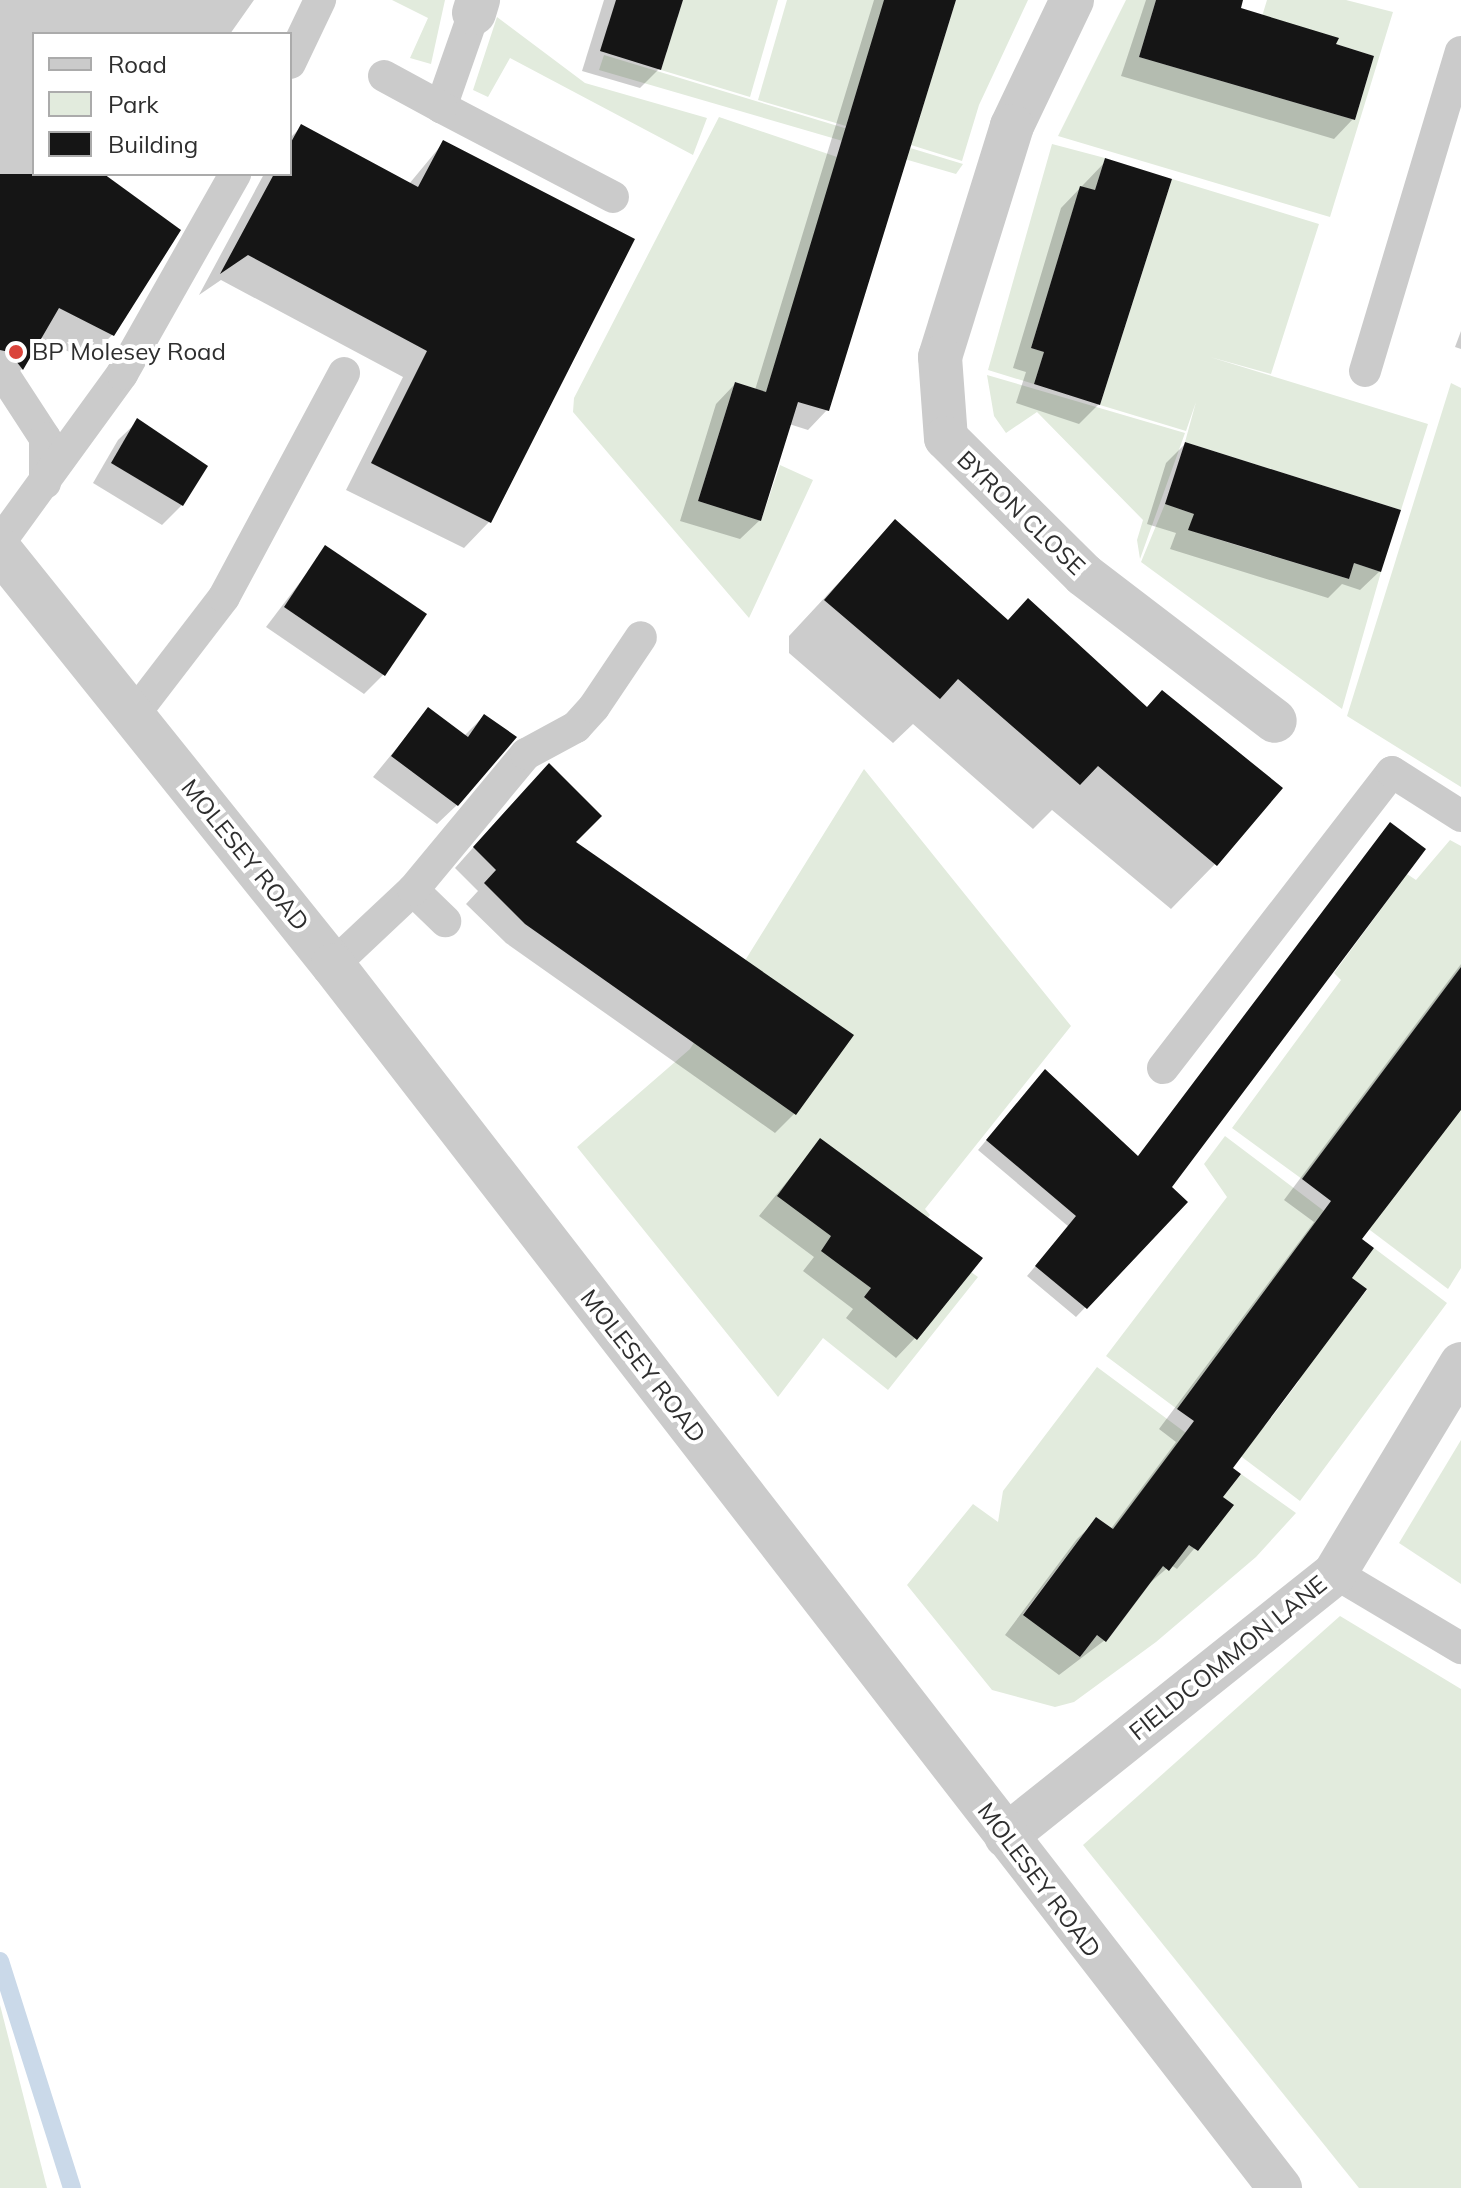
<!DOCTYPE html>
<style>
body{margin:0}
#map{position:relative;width:1461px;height:2188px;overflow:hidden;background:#fff;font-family:Mulish,sans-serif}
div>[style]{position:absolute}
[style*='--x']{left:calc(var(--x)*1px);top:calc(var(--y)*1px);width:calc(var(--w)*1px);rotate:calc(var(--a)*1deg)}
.green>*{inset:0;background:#e2ebdd}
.shadow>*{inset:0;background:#0003}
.stream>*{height:18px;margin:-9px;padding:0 9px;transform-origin:9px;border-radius:9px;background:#cad9e9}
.building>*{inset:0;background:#151515}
.service>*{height:32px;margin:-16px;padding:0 16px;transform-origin:16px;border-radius:16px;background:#cbcbcb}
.minor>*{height:44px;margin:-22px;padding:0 22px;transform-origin:22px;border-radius:22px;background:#cbcbcb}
.tertiary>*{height:44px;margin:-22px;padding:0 22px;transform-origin:22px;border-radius:22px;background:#cbcbcb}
.dots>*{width:22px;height:22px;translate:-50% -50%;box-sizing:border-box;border:4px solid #fff;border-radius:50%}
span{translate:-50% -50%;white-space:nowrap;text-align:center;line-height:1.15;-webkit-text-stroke:8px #fff;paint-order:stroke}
.poi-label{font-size:24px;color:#2e2e2e}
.left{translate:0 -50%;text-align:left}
.street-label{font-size:24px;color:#2e2e2e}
.legend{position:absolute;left:32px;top:32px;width:260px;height:144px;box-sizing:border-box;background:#fff;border:2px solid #ababab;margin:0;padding:10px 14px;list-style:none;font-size:24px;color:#2e2e2e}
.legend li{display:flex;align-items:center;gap:16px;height:40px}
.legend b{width:40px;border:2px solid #ababab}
</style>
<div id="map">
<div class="green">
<i style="clip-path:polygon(392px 0,445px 0,431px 64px,410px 58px,428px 18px)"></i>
<i style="clip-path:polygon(683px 0,778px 0,750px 97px,661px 70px)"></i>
<i style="clip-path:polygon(787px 0,885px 0,846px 126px,758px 100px)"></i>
<i style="clip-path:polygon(956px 0,1028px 0,979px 105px,962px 161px,911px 145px)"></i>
<i style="clip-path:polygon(1126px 0,1156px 0,1139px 57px,1355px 120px,1374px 56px,1336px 44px,1338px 39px,1260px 23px,1267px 0,1346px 0,1393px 12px,1330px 217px,1058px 136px)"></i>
<i style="clip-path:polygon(497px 17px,585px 83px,707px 118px,693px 155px,510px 58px,488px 97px,473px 90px)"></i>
<i style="clip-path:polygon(604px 55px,963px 164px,956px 174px,599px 70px)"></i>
<i style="clip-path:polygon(719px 117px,840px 158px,766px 392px,735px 382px,698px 501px,761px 521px,780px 465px,813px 480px,749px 618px,573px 412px,574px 398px)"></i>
<i style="clip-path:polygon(1052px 144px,1105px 158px,1095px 190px,1080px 187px,1031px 348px,1044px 352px,1034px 384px,988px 370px)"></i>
<i style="clip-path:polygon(1172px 179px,1319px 224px,1271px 374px,1210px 357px,1428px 424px,1401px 510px,1185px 442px,1196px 402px,1186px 431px,1100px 405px)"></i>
<i style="clip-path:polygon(987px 375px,1185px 433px,1140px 559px,1137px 540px,1143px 520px,1037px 412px,1006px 433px,994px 416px)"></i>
<i style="clip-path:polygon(1451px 383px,1461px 388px,1461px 787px,1347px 716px)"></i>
<i style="clip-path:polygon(1165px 504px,1194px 514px,1189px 530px,1242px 547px,1349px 579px,1354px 563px,1381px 572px,1342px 709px,1141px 562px)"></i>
<i style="clip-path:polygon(864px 769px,1071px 1026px,925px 1209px,930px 1215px,864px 1297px,917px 1339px,971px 1272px,978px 1277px,888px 1390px,823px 1338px,778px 1397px,577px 1147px,690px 1049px)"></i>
<i style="clip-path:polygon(1450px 840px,1461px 846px,1461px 967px,1302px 1179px,1232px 1128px,1341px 980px,1334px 973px,1407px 874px,1416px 880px)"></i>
<i style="clip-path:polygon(1461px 1105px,1461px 1268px,1448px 1289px,1358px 1221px)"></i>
<i style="clip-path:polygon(1225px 1136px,1324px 1211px,1177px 1409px,1106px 1356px,1227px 1197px,1204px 1164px)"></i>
<i style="clip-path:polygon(1374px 1248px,1447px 1303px,1300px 1501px,1226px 1445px,1265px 1426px,1299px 1381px,1284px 1369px,1338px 1327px,1367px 1290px,1352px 1278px)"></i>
<i style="clip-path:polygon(1097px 1367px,1186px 1433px,1113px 1529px,1096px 1517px,1023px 1614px,1080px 1657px,1097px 1635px,1107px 1641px,1141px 1595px,1154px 1559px,1169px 1570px,1189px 1545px,1198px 1551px,1233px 1505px,1223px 1497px,1241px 1474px,1296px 1513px,1256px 1557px,1156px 1642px,1074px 1702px,1055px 1707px,992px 1690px,907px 1585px,973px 1504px,998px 1522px,1003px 1491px)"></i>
<i style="clip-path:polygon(1461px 1440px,1461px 1584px,1399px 1543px)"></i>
<i style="clip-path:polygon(1340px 1616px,1461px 1689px,1461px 2188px,1359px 2188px,1083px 1845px)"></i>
<i style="clip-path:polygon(0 2005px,47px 2188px,0 2188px)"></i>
</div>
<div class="shadow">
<i style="clip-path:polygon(0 0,254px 0,230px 34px,34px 34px,34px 174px,101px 174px,113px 334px,87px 361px,40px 337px,22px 369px,0 391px)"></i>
<i style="clip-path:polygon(604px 0,681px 0,659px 69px,640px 88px,582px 71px)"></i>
<i style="clip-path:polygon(874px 0,954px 0,827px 410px,808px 430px,789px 424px,760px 520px,740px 539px,680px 521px,716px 404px,735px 384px,755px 390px)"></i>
<i style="clip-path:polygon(1146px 0,1210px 0,1334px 46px,1353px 119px,1334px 139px,1121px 76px)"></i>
<i style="clip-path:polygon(301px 127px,409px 184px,443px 143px,632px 240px,489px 522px,464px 548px,346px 490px,403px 377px,221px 280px,199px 295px,264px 174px,290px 174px,290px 138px)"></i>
<i style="clip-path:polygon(1106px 161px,1099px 404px,1079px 424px,1016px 403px,1026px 372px,1013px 368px,1061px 208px)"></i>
<i style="clip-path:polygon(1461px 331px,1461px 349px,1455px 347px)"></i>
<i style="clip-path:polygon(138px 421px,182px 505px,162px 525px,93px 483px,118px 440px)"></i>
<i style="clip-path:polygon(1185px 444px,1380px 571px,1360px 590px,1342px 584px,1328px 598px,1170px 549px,1176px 533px,1147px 524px,1166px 463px)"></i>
<i style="clip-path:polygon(895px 522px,1215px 864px,1171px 909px,1052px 810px,1033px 829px,913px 724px,893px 743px,789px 653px,789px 636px)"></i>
<i style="clip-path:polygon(326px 548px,384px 674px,364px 694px,266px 627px)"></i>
<i style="clip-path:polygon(428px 710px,464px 736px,484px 716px,457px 805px,437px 824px,373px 777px)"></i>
<i style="clip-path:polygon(529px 785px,795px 1113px,775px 1133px,506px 943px,466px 904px,478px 891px,455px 868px)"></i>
<i style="clip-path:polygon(1461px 964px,1461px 1106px,1359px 1240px,1349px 1278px,1231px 1469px,1220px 1497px,1231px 1505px,1177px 1569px,1171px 1565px,1145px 1587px,1105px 1640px,1059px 1675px,1005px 1635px,1077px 1539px,1097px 1520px,1110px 1530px,1176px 1442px,1159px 1429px,1314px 1222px,1284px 1200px)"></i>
<i style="clip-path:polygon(1036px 1082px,1186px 1202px,1076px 1317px,1027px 1276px,1069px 1227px,978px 1150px)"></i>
<i style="clip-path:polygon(821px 1140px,915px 1338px,896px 1358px,846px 1318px,853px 1309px,803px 1271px,814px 1257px,759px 1216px)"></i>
</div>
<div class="stream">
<i style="--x:0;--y:1961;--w:238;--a:72.4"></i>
</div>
<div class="building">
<i style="clip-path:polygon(616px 0,683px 0,661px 70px,600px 51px)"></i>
<i style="clip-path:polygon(884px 0,956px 0,829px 411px,798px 402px,761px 521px,698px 501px,735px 382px,766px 392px)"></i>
<i style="clip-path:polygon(1156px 0,1243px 0,1241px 8px,1339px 38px,1336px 44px,1374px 56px,1355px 120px,1139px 57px)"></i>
<i style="clip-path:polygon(301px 124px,418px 187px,443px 140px,635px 239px,491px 523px,371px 463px,427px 351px,248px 255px,220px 274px,274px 174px,290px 174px,290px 144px)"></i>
<i style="clip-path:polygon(1105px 158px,1172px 179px,1100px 405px,1034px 384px,1044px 352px,1031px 348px,1080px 186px,1095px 190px)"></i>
<i style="clip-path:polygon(0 174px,104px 174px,181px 230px,114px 336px,59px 308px,23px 370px,9px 352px,0 350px)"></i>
<i style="clip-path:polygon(137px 418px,208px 466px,183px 506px,111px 463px)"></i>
<i style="clip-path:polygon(1185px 442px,1401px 510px,1381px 572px,1354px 563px,1349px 579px,1188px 530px,1194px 514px,1165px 504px)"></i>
<i style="clip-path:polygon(895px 519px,1008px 620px,1028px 598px,1147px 707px,1162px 690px,1283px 788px,1217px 866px,1098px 766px,1080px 785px,958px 679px,940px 699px,824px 600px)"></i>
<i style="clip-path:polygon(325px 545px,427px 614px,385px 676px,284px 607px)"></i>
<i style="clip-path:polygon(428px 707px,468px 737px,484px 714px,517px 737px,458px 806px,391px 756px)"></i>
<i style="clip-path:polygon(549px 763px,602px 816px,576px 842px,854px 1035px,796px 1115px,525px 924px,484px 883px,496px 870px,473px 847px)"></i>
<i style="clip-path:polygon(1390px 822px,1426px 849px,1172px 1187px,1188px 1202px,1087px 1309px,1035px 1266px,1076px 1216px,986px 1140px,1045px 1069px,1138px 1156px)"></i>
<i style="clip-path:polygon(1461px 967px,1461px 1110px,1362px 1239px,1374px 1248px,1352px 1278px,1367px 1289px,1233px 1468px,1241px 1474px,1223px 1497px,1234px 1505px,1198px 1551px,1189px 1545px,1169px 1571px,1163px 1566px,1106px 1642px,1097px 1635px,1080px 1657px,1023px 1615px,1096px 1517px,1113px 1529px,1194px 1421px,1177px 1409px,1331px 1201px,1302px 1179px)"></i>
<i style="clip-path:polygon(820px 1138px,983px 1258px,917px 1340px,864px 1297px,871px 1288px,821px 1251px,831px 1236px,777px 1196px)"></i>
</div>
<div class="service">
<i style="--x:474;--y:13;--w:100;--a:109.3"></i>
<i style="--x:441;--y:107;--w:194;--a:27.6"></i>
<i style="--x:290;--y:63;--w:70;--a:-64.5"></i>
<i style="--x:384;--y:76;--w:65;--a:28.5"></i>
<i style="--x:0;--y:369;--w:82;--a:56.9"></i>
<i style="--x:45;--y:438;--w:45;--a:90"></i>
<i style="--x:1365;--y:371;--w:333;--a:-73.3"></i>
<i style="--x:0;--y:542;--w:208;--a:-54"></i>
<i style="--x:122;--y:374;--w:230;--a:-60.5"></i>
<i style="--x:132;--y:717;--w:151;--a:-52.5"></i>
<i style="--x:224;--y:597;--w:254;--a:-61.8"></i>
<i style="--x:413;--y:890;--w:45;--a:44.1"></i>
<i style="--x:333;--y:965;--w:110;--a:-43.2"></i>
<i style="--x:413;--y:890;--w:177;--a:-50.3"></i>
<i style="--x:526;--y:754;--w:57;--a:-28.4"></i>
<i style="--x:576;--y:727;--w:27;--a:-48"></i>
<i style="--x:594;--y:707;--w:84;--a:-56.1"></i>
<i style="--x:1163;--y:1068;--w:374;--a:-52.3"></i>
<i style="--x:1392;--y:772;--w:82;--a:32.5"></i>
<i style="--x:1335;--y:1573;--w:147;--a:30.8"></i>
</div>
<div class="minor">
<i style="--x:1072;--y:0;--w:140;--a:115.5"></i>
<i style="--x:1012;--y:126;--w:242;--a:107.3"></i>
<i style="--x:940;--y:357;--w:81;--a:85.8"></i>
<i style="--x:946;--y:438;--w:194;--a:44.8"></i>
<i style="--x:1084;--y:575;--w:240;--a:37.4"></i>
<i style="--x:474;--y:13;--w:14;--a:-73"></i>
<i style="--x:1006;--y:1836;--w:421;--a:-38.6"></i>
<i style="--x:1335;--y:1573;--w:244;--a:-58.9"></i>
</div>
<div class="tertiary">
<i style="--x:0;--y:550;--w:532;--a:51.26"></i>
<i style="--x:333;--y:965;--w:1547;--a:52.25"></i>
</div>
<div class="dots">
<i style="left:16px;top:352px;background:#da443b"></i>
</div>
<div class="poi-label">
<span class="left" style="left:32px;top:352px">BP Molesey Road</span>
</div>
<div class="street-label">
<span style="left:1021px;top:513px;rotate:44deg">BYRON CLOSE</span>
<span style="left:245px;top:855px;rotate:51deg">MOLESEY ROAD</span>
<span style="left:643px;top:1366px;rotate:52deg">MOLESEY ROAD</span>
<span style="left:1228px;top:1658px;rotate:-39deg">FIELDCOMMON LANE</span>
<span style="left:1039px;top:1880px;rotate:53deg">MOLESEY ROAD</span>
</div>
<ul class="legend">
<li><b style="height:10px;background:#cbcbcb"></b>Road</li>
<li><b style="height:22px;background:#e2ebdd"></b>Park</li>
<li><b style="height:22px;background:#151515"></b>Building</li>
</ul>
</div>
